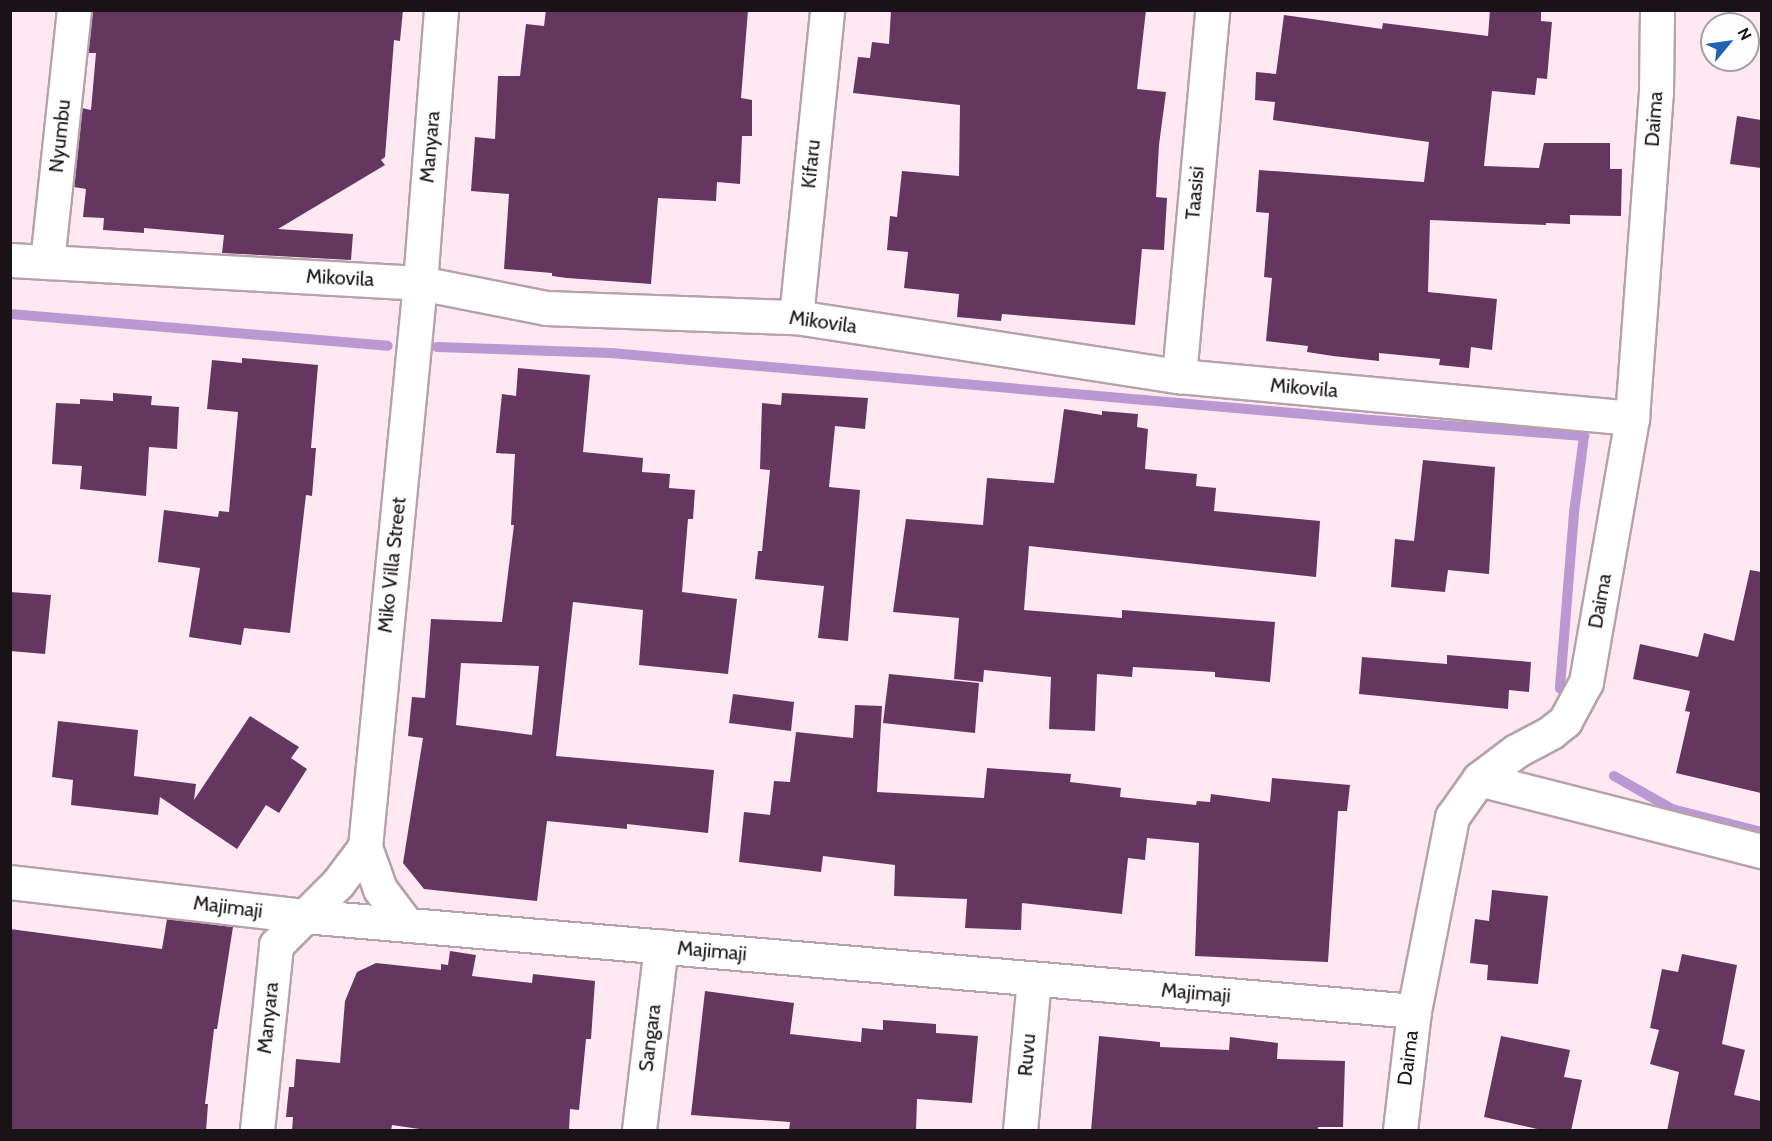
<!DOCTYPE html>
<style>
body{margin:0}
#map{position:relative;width:1772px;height:1141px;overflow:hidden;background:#fee9f2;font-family:Cabin,sans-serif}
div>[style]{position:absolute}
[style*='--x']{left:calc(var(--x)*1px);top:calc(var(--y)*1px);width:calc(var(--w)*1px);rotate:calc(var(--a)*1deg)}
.stream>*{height:10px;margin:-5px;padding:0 5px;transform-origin:5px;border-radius:5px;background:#bb98d1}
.building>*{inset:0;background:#653660}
.roads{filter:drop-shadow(2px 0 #b5a2aa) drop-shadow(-2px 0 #b5a2aa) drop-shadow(0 2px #b5a2aa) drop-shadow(0 -2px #b5a2aa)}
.minor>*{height:33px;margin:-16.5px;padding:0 16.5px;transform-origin:16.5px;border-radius:16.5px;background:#fff}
span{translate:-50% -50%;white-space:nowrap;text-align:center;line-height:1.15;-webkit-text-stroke:6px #fdfdfd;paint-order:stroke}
.street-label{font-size:20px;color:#1a1317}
.frame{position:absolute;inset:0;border:12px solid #1a1317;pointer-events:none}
.north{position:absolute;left:1700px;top:12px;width:60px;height:60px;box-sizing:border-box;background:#fdfdfd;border:2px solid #a29fa1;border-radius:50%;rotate:61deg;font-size:16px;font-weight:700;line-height:24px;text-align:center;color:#1a1317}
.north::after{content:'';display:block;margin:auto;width:21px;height:27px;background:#1f63b3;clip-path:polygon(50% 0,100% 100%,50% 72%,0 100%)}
</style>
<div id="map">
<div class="stream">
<i style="--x:10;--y:314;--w:379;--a:4.8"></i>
<i style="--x:437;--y:347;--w:174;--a:2"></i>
<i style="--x:611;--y:353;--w:764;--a:5.03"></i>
<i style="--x:1372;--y:420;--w:213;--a:4.3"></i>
<i style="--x:1584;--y:436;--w:78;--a:97.4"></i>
<i style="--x:1574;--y:513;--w:176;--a:94.6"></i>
<i style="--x:1614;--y:776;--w:67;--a:29.6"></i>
<i style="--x:1672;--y:809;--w:93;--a:14.3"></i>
</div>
<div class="building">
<i style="clip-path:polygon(92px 10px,403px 10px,400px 41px,394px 40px,385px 157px,381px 160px,385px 165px,278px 229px,353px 234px,351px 260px,222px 253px,224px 235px,144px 228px,144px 233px,103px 230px,104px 218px,83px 217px,86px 189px,74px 187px,82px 108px,91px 110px,96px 53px,88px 53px)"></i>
<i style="clip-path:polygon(546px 10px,748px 10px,741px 98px,752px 100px,752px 136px,742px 136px,740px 184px,717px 182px,716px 201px,658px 198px,651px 284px,567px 278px,552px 276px,552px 273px,504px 269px,509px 194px,471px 191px,475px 137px,495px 139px,498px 76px,520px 76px,526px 24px,544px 26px)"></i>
<i style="clip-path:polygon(891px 10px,1146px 10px,1137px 89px,1166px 92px,1159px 145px,1156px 197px,1167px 198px,1164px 250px,1142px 249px,1135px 325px,1002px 314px,1001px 321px,957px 317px,959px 294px,904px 288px,908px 252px,887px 250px,890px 216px,897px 217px,902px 171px,959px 176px,960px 105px,853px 93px,858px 57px,870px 58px,872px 42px,889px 44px)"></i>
<i style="clip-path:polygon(1490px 10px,1541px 10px,1541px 21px,1552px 22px,1547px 79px,1537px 78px,1535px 95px,1492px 91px,1484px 166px,1539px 168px,1544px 143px,1610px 143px,1610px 169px,1622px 169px,1621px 216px,1570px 215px,1570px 224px,1546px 223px,1546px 225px,1430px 220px,1428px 292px,1497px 299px,1492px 350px,1471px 347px,1469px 368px,1439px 365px,1440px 359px,1379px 353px,1379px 361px,1333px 356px,1307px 352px,1308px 346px,1266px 341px,1272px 278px,1264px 277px,1269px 213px,1256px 212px,1259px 170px,1424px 182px,1429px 142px,1273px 120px,1275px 102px,1255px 100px,1256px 72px,1276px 74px,1284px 15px,1382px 29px,1383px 23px,1488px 36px)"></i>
<i style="clip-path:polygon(1737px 116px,1761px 120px,1761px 168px,1730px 164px)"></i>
<i style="clip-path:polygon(242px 358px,318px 365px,311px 448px,316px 448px,312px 496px,306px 495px,290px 633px,244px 628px,241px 645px,189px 637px,200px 568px,158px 562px,164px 510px,218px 517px,219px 511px,229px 512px,238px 412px,207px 409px,212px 360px,242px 363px)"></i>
<i style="clip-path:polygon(evenodd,518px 368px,590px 375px,583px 452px,643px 458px,642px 472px,670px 474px,669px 488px,695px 490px,693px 519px,688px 519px,682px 592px,737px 599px,728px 674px,639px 665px,643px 610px,573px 602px,556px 756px,714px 770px,708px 833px,627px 824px,627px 829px,547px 821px,537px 901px,424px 889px,403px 863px,423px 738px,408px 736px,412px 697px,425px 698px,431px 619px,502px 622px,514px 525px,511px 525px,515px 454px,496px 453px,502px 394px,516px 396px,518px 368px,461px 663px,539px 666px,532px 735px,456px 725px,461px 663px)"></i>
<i style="clip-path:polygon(113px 393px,152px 396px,151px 405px,179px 407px,177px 449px,149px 447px,146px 496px,80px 489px,82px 466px,52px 464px,56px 403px,80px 404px,80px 399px,113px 401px)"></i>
<i style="clip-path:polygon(782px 393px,868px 398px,865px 429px,835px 426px,829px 487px,860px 490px,848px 641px,818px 638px,824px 586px,755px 579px,758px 551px,762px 551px,770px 470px,760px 469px,762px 403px,781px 405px)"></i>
<i style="clip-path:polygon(1064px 409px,1102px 415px,1102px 411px,1138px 414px,1137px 427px,1148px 429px,1145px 469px,1197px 474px,1196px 486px,1216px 488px,1214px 511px,1320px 521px,1316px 577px,1029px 546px,1024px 610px,1122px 618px,1122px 610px,1275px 622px,1270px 682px,1215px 677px,1215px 672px,1133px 667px,1132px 677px,1097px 674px,1095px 731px,1049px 729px,1051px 677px,984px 670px,983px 682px,954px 679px,959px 618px,893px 612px,906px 519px,983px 525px,987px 478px,1054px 483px)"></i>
<i style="clip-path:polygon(1423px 460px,1495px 467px,1489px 574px,1448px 570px,1445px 592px,1391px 587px,1395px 539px,1414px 541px)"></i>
<i style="clip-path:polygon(1750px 570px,1761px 572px,1761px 793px,1676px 773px,1690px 712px,1685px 711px,1690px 691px,1633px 679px,1640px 644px,1698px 657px,1704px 633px,1734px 641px)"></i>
<i style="clip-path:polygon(10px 592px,51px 595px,45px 654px,10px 651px)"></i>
<i style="clip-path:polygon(1447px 655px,1531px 662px,1529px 692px,1509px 690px,1508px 709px,1359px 694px,1362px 657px,1447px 664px)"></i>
<i style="clip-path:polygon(889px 674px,979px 683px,975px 733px,883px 723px)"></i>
<i style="clip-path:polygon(733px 694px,794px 702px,791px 731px,729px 723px)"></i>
<i style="clip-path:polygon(855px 705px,882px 706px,877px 792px,984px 798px,987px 768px,1071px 774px,1070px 782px,1121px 788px,1120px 797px,1196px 805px,1197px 801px,1210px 802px,1211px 794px,1270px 802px,1272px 778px,1350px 785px,1347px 811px,1338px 811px,1328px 962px,1195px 956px,1199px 843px,1147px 838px,1145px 860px,1128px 858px,1122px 914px,1022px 903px,1021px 930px,965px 928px,967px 899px,894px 896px,895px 865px,823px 856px,821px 872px,739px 862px,744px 812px,770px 815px,774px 781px,790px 782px,796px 732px,853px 738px)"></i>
<i style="clip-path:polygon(250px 716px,299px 747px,291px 758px,307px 769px,279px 813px,266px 805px,237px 849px,160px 797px,158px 815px,71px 805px,73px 780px,52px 777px,58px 721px,138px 730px,134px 776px,196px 784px,194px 800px)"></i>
<i style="clip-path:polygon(1492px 890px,1548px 896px,1538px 984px,1487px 980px,1488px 965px,1470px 963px,1475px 919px,1489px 921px)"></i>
<i style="clip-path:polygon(167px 919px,233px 927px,217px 1029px,214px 1029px,205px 1104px,208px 1104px,206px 1131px,10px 1129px,10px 929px,162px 949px)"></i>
<i style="clip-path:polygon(450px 951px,476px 955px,472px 976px,532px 983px,533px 974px,595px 981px,591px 1039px,586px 1039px,579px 1110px,570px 1109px,569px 1131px,433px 1131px,392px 1125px,391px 1131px,292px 1131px,293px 1117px,286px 1117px,289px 1087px,294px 1087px,296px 1059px,340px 1063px,345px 1001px,357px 972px,376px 963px,441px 970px,441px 964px,448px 965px)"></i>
<i style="clip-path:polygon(1682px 954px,1737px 965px,1722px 1044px,1745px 1050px,1734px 1095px,1761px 1101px,1761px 1131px,1667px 1131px,1679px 1072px,1650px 1064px,1659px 1030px,1650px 1028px,1662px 969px,1678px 972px)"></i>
<i style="clip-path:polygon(705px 991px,794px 1003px,790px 1034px,861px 1042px,862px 1028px,883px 1030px,883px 1020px,936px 1024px,936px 1033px,978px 1036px,972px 1103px,917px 1099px,916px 1131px,789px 1131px,790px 1122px,691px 1115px)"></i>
<i style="clip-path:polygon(1099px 1036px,1160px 1042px,1160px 1047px,1229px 1050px,1230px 1037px,1278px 1043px,1277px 1059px,1345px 1061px,1343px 1127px,1318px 1127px,1318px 1131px,1091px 1131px)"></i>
<i style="clip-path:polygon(1501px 1036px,1570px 1050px,1564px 1077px,1582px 1080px,1571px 1131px,1546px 1131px,1484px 1117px)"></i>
</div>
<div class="roads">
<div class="minor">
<i style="--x:10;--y:260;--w:411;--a:3.2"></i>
<i style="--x:420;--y:283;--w:128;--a:11.2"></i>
<i style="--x:546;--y:308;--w:250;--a:2.1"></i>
<i style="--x:796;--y:317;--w:388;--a:8.8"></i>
<i style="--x:1179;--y:376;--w:455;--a:5.3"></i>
<i style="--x:47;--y:262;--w:253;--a:-83.9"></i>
<i style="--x:796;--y:317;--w:309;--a:-84.2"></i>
<i style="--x:1179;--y:376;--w:367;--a:-84.8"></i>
<i style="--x:1479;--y:779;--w:292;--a:14.3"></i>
<i style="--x:10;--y:882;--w:296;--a:6.6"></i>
<i style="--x:304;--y:916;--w:1114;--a:4.89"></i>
<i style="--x:407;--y:925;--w:45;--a:-126.9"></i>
<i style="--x:380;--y:889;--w:45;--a:-109.7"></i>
<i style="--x:365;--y:847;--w:567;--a:-84.43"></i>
<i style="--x:420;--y:283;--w:274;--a:-85.6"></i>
<i style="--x:257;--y:1130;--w:186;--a:-84.1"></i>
<i style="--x:276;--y:945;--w:88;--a:-45"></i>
<i style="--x:338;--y:883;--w:45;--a:-53.1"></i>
<i style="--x:639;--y:1130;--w:185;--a:-83.2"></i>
<i style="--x:1020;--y:1130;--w:151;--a:-84.7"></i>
<i style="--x:1400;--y:1130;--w:120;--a:-83.3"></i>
<i style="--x:1414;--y:1011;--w:198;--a:-78.9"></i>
<i style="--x:1452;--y:817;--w:47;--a:-54.6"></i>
<i style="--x:1479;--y:779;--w:46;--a:-37.1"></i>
<i style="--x:1516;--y:751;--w:40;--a:-28"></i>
<i style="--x:1551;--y:732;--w:18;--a:-38"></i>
<i style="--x:1565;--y:721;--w:44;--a:-61.7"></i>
<i style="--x:1586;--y:682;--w:268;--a:-80.1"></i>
<i style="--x:1632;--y:418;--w:327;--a:-85.8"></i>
<i style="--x:1656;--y:92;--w:82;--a:-89.3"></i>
</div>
</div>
<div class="street-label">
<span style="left:1654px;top:119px;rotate:-86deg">Daima</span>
<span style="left:60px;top:136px;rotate:-84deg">Nyumbu</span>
<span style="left:430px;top:147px;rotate:-85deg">Manyara</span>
<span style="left:811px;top:164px;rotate:-84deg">Kifaru</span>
<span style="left:1195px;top:193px;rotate:-85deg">Taasisi</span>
<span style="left:340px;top:278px;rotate:3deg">Mikovila</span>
<span style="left:823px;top:322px;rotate:8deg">Mikovila</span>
<span style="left:1304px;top:388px;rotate:5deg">Mikovila</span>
<span style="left:392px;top:565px;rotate:-84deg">Miko Villa Street</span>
<span style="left:1600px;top:601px;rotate:-80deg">Daima</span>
<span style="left:228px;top:907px;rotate:7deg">Majimaji</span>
<span style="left:712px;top:951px;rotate:5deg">Majimaji</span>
<span style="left:1196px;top:993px;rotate:5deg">Majimaji</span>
<span style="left:268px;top:1018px;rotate:-84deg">Manyara</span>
<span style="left:650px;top:1038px;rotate:-83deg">Sangara</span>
<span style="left:1027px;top:1055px;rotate:-85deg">Ruvu</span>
<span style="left:1408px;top:1058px;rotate:-83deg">Daima</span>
</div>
<div class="frame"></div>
<div class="north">N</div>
</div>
